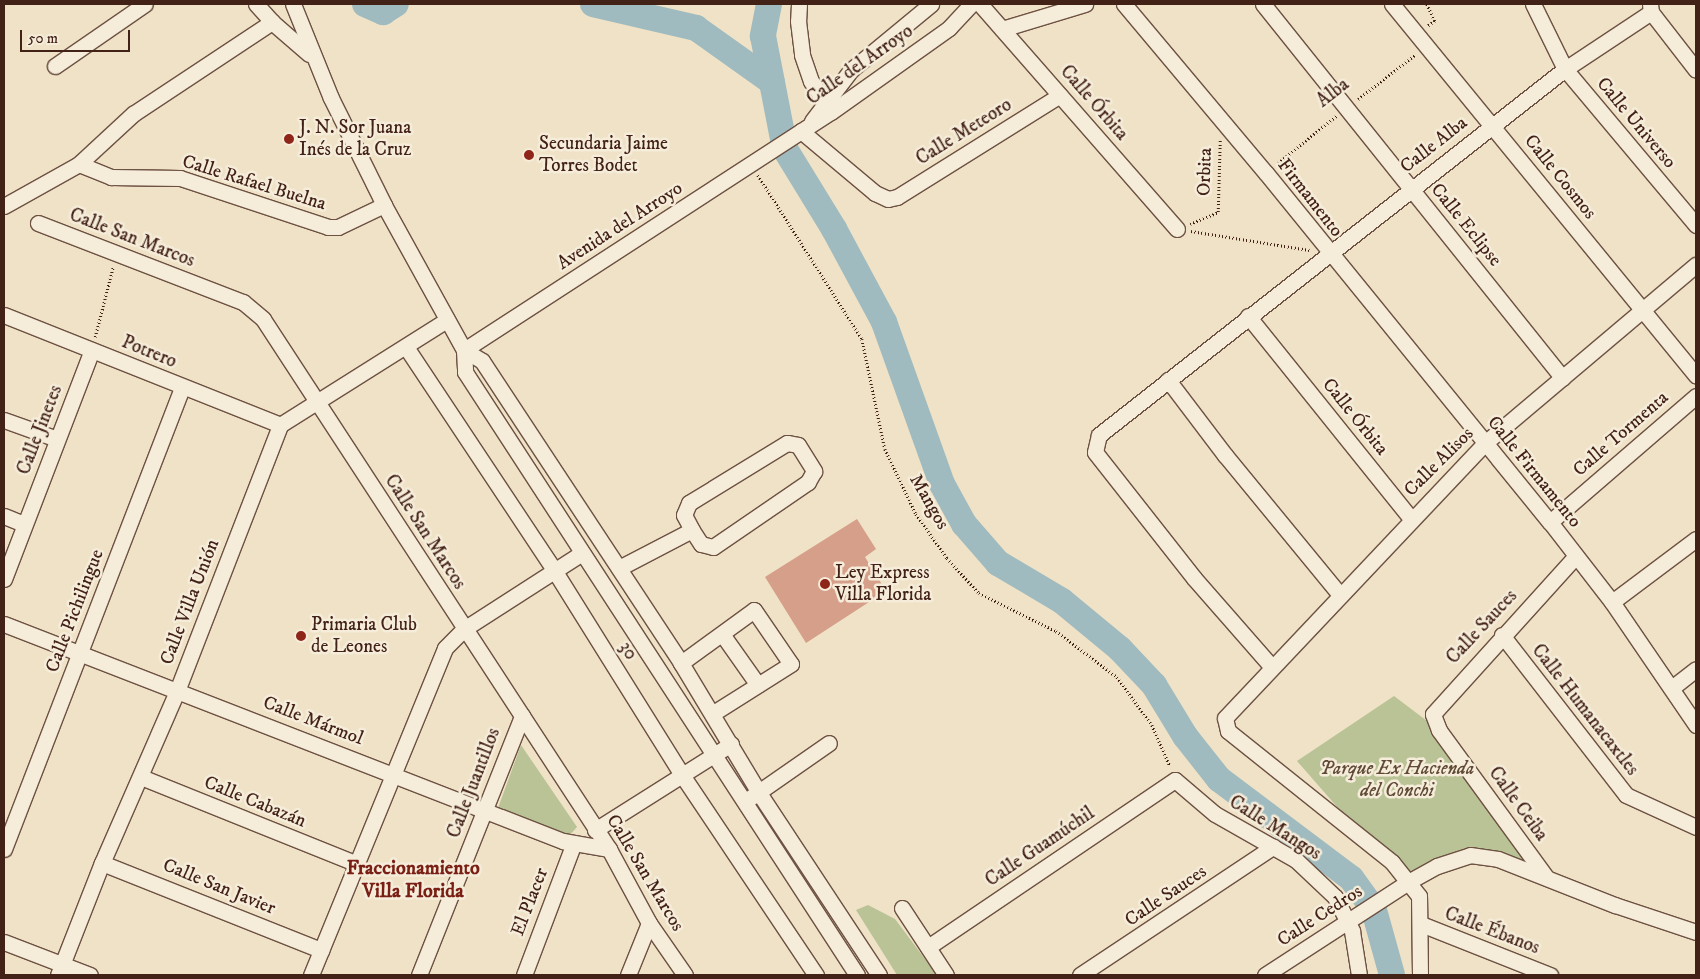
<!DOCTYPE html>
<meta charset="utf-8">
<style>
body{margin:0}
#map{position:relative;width:1700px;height:979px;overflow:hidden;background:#efe2c6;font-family:"IM FELL DW Pica",serif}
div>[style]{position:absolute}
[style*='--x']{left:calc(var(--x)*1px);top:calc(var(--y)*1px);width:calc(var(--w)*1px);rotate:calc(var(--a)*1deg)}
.green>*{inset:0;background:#b9c396}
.river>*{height:26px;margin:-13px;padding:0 13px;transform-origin:13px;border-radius:13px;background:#9fbbbf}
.building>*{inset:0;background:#d59f8a}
.path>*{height:2.5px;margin-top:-1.25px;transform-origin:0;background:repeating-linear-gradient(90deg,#422116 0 1px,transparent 0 3.5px)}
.roads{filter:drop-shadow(1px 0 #6d5142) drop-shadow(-1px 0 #6d5142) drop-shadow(0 1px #6d5142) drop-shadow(0 -1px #6d5142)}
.minor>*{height:15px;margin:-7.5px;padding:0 7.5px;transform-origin:7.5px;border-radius:7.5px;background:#f5ecda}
.dots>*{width:14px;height:14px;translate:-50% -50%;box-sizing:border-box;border:2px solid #f5ecda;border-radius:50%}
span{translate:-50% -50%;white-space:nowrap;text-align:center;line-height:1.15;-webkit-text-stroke:5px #f5ecda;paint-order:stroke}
.street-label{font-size:19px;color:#422116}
.poi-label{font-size:19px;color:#422116}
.left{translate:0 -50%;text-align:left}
.park-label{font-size:19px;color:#604a36;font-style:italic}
.neighbourhood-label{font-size:20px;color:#7a1f14;font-weight:700}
.frame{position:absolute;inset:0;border:5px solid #422116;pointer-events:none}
.scale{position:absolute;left:20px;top:30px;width:110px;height:22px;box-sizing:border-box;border:2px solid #422116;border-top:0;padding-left:6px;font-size:15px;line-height:18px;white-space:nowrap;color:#422116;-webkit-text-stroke:4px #f5ecda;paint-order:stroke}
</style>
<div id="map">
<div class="green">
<i style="clip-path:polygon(1394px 696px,1439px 730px,1546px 877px,1481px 855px,1405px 879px,1366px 840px,1297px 761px)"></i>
<i style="clip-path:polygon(521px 745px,577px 827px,568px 837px,498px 808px)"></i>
<i style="clip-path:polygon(868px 905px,895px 919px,937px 975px,897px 975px,856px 910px)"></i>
</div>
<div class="river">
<i style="--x:365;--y:4;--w:20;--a:24"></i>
<i style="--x:383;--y:12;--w:15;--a:-32"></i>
<i style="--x:593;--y:4;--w:106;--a:13.1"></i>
<i style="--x:696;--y:28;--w:93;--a:35.4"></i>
<i style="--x:769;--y:4;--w:33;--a:101"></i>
<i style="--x:763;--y:36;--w:115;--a:79"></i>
<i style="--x:785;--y:149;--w:94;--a:58.5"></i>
<i style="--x:834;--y:229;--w:106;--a:61.7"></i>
<i style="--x:884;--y:322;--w:172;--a:70.3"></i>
<i style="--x:942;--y:484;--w:46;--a:61.2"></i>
<i style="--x:964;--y:524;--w:52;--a:48.9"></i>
<i style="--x:998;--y:563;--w:74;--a:30.7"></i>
<i style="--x:1062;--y:601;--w:75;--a:39.6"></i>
<i style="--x:1120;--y:649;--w:50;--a:46.6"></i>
<i style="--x:1154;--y:685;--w:60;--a:58.7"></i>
<i style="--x:1185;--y:736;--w:55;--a:51.7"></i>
<i style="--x:1219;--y:779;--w:165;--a:36.9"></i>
<i style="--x:1351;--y:878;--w:39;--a:54"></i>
<i style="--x:1374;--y:910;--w:67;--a:74.5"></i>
</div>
<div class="building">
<i style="clip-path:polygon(857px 519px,876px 549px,865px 557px,886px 591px,806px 643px,765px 577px)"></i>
</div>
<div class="path">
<i style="--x:1427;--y:4;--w:19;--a:65"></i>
<i style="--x:1435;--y:21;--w:9;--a:144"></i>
<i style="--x:1358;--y:99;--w:72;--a:-37.7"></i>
<i style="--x:1278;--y:163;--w:75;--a:-39"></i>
<i style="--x:758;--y:175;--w:194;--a:57.6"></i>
<i style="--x:862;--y:339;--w:112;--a:78.2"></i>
<i style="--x:885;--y:449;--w:72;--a:64.5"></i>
<i style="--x:916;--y:514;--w:54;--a:54.8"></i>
<i style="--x:947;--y:558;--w:47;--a:47.6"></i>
<i style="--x:979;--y:593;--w:86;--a:26.3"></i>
<i style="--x:1056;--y:631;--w:76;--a:37"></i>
<i style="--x:1117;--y:677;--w:59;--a:53.9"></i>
<i style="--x:1152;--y:725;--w:45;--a:66.3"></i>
<i style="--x:1190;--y:224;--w:30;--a:-23"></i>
<i style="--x:1218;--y:212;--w:72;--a:-88.4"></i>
<i style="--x:1191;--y:231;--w:120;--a:9.1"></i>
<i style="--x:95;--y:337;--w:72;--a:-75.6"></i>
</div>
<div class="roads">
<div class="minor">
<i style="--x:256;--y:4;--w:24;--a:48"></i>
<i style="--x:293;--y:4;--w:101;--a:68"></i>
<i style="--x:331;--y:98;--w:119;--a:63.6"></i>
<i style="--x:384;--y:205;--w:166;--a:61.1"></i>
<i style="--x:464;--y:350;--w:21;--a:31"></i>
<i style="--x:482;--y:361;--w:362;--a:56.6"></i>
<i style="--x:681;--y:663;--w:152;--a:59"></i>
<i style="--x:759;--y:793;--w:218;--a:56.6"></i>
<i style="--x:799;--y:4;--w:17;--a:93"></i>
<i style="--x:798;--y:21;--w:34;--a:83"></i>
<i style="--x:802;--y:55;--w:28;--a:71"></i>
<i style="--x:811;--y:81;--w:35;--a:57"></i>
<i style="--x:980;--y:4;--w:299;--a:48.8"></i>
<i style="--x:1124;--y:4;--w:221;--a:50"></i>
<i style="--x:1266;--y:173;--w:450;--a:50.9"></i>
<i style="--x:1550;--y:522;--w:101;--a:52.2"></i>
<i style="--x:1612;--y:602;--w:149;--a:55.7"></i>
<i style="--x:1263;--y:4;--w:479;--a:51.3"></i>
<i style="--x:1392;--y:4;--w:480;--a:50.7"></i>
<i style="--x:1533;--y:4;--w:72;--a:63.8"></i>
<i style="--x:1565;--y:69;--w:204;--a:50"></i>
<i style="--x:1650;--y:4;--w:8;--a:83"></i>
<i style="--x:1651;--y:12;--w:73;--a:52.2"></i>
<i style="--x:1002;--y:29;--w:87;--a:-16.8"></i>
<i style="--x:55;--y:66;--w:109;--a:-34.6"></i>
<i style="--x:812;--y:121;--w:64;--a:-52.6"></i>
<i style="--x:851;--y:70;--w:104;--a:-39.5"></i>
<i style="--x:801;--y:131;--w:97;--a:40"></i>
<i style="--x:875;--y:193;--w:14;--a:25"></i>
<i style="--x:888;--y:199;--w:9;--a:-13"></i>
<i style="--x:897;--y:197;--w:192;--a:-32"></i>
<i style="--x:79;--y:164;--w:35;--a:22"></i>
<i style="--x:111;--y:177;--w:69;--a:0.8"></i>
<i style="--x:180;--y:178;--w:156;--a:18.3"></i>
<i style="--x:328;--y:227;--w:10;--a:0"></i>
<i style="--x:338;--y:227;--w:51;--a:-25.6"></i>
<i style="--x:4;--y:206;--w:86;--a:-29.2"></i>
<i style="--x:79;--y:164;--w:74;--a:-42.8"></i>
<i style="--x:133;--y:114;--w:167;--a:-33.5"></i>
<i style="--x:272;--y:22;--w:49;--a:40.9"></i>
<i style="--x:38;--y:223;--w:220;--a:21.1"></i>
<i style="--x:243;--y:302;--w:26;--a:40"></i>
<i style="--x:263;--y:319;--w:633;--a:56.86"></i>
<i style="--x:609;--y:849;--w:84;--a:61.6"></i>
<i style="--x:649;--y:923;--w:63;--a:55.3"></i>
<i style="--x:4;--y:315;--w:297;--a:21.7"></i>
<i style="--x:1248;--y:316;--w:260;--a:51.2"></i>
<i style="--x:406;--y:347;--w:268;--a:56.4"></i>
<i style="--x:554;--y:570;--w:242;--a:58"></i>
<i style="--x:682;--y:775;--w:241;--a:56.2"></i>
<i style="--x:464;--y:350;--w:22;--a:87"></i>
<i style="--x:465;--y:372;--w:719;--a:56.97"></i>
<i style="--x:464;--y:350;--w:437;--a:-33"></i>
<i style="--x:831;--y:112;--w:145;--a:-35.4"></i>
<i style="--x:949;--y:28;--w:33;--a:-47"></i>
<i style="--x:1168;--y:380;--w:94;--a:52.8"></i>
<i style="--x:1225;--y:455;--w:180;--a:50.6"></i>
<i style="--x:4;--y:420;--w:56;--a:19.7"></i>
<i style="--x:4;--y:516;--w:22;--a:22"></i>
<i style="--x:1550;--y:522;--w:193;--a:-40.8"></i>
<i style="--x:619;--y:568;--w:82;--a:-27.5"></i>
<i style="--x:692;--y:530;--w:17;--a:-118"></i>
<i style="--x:684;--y:515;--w:13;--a:-67"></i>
<i style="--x:689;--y:503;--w:115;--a:-31.5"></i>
<i style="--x:787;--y:443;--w:11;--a:10"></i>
<i style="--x:798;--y:445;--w:31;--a:58"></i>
<i style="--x:814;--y:471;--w:13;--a:119"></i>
<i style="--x:808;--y:482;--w:115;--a:145.6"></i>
<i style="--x:713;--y:547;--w:12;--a:-166"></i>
<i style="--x:701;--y:544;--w:17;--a:-123"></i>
<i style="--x:4;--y:579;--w:245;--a:-69"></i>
<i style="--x:1612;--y:602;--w:105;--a:-36.9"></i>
<i style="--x:4;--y:624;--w:600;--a:21.22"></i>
<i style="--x:563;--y:841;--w:47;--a:9.9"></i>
<i style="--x:722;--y:634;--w:62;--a:54.8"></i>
<i style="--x:1502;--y:635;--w:202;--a:52.2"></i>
<i style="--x:1626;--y:795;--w:77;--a:24.6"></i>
<i style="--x:681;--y:663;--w:90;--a:-36"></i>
<i style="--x:754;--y:610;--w:65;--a:55.6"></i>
<i style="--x:791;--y:664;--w:93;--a:147.7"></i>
<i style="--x:1271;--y:666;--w:117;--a:-131.2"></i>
<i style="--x:1194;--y:578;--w:160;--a:-128.2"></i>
<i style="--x:1095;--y:452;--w:17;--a:-77"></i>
<i style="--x:1099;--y:435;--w:593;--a:-38.15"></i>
<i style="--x:1565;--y:69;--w:103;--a:-33.5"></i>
<i style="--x:1673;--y:687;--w:29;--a:-38"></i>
<i style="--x:141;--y:777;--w:231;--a:21.9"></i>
<i style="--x:750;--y:798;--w:96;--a:-34.8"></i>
<i style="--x:595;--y:830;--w:161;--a:-32.3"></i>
<i style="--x:4;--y:849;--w:495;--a:-68.9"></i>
<i style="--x:102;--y:863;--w:236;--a:21.7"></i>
<i style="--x:1546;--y:877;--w:182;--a:-126.1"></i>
<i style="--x:1439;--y:730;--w:17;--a:-111"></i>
<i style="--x:1433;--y:714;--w:213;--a:-47.9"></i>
<i style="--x:902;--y:908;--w:80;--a:56.7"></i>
<i style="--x:1421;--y:924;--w:139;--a:21.6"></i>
<i style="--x:4;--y:942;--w:92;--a:21"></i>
<i style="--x:928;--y:947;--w:298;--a:-34.1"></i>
<i style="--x:1175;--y:780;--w:52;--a:40.4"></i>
<i style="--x:1215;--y:814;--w:93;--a:29.6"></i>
<i style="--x:1296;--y:860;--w:54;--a:43.5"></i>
<i style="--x:1335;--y:897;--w:38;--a:63"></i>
<i style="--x:1352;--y:931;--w:45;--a:81"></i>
<i style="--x:58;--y:975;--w:120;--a:-68.6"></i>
<i style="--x:102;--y:863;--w:188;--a:-66.4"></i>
<i style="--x:177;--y:691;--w:285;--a:-68.8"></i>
<i style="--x:280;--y:425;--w:197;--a:-32.2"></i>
<i style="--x:311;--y:975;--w:353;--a:-67.7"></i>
<i style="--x:445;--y:648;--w:27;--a:-45"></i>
<i style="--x:464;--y:629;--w:140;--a:-32.8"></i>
<i style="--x:419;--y:975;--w:279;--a:-68.3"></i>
<i style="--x:524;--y:975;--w:141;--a:-69.3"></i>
<i style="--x:628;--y:975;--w:56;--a:-68"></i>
<i style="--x:1080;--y:975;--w:232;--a:-33.6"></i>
<i style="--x:1265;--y:975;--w:171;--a:-33"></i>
<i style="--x:1408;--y:882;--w:33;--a:-29"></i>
<i style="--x:1437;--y:866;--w:35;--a:-18"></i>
<i style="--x:1470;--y:855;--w:28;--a:8"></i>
<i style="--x:1498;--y:859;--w:126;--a:21.5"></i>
<i style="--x:1615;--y:905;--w:85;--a:18.4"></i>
<i style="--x:1420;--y:975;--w:79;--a:-90.7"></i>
<i style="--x:1419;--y:896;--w:43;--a:-128.5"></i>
<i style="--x:1392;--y:862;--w:210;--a:-141.4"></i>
<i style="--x:1228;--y:731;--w:13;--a:-103"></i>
<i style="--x:1225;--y:718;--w:378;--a:-46.6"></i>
<i style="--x:1485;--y:443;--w:276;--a:-40.2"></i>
</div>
</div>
<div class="dots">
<i style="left:289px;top:139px;background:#8f2418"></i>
<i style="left:529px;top:155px;background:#8f2418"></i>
<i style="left:825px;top:584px;background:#8f2418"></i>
<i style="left:301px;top:636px;background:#8f2418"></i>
</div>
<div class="street-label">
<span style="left:860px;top:65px;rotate:-35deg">Calle del Arroyo</span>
<span style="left:1333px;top:93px;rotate:-38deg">Alba</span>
<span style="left:1094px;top:103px;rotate:49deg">Calle Órbita</span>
<span style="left:1636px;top:123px;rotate:50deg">Calle Universo</span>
<span style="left:964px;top:132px;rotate:-32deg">Calle Meteoro</span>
<span style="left:1434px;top:145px;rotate:-38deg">Calle Alba</span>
<span style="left:1205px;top:172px;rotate:-88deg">Orbita</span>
<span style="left:1560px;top:177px;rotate:51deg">Calle Cosmos</span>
<span style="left:254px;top:183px;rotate:17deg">Calle Rafael Buelna</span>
<span style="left:1310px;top:198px;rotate:52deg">Firmamento</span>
<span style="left:1466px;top:225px;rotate:51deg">Calle Eclipse</span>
<span style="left:620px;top:226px;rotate:-33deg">Avenida del Arroyo</span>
<span style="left:132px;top:238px;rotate:21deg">Calle San Marcos</span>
<span style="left:149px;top:352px;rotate:22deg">Potrero</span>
<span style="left:1355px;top:417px;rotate:51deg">Calle Órbita</span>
<span style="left:40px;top:430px;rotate:-69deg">Calle Jinetes</span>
<span style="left:1621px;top:434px;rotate:-41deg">Calle Tormenta</span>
<span style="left:1439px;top:462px;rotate:-45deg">Calle Alisos</span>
<span style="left:1534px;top:472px;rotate:51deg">Calle Firmamento</span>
<span style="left:929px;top:502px;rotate:60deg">Mangos</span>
<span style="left:425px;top:532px;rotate:57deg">Calle San Marcos</span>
<span style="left:190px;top:602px;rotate:-69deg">Calle Villa Unión</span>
<span style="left:75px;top:611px;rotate:-69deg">Calle Pichilingue</span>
<span style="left:1482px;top:627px;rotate:-47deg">Calle Sauces</span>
<span style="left:628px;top:651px;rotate:58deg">30</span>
<span style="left:1585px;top:710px;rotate:52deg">Calle Humanacaxtles</span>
<span style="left:313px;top:721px;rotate:21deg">Calle Mármol</span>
<span style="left:474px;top:783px;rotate:-69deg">Calle Juantillos</span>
<span style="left:255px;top:802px;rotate:22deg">Calle Cabazán</span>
<span style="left:1518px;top:804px;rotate:54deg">Calle Ceiba</span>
<span style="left:1275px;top:828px;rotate:32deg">Calle Mangos</span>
<span style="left:1040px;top:847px;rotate:-34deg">Calle Guamúchil</span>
<span style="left:645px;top:873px;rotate:59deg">Calle San Marcos</span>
<span style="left:219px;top:887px;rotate:22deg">Calle San Javier</span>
<span style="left:1166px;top:896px;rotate:-34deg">Calle Sauces</span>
<span style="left:530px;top:902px;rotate:-69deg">El Placer</span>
<span style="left:1320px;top:916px;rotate:-33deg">Calle Cedros</span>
<span style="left:1492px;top:931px;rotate:21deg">Calle Ébanos</span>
</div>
<div class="poi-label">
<span class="left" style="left:299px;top:139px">J. N. Sor Juana<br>Inés de la Cruz</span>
<span class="left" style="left:539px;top:155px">Secundaria Jaime<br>Torres Bodet</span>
<span class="left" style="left:835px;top:584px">Ley Express<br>Villa Florida</span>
<span class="left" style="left:311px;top:636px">Primaria Club<br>de Leones</span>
</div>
<div class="park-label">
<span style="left:1397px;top:780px">Parque Ex Hacienda<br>del Conchi</span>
</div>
<div class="neighbourhood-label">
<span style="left:413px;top:880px">Fraccionamiento<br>Villa Florida</span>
</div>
<div class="frame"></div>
<div class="scale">50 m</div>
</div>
